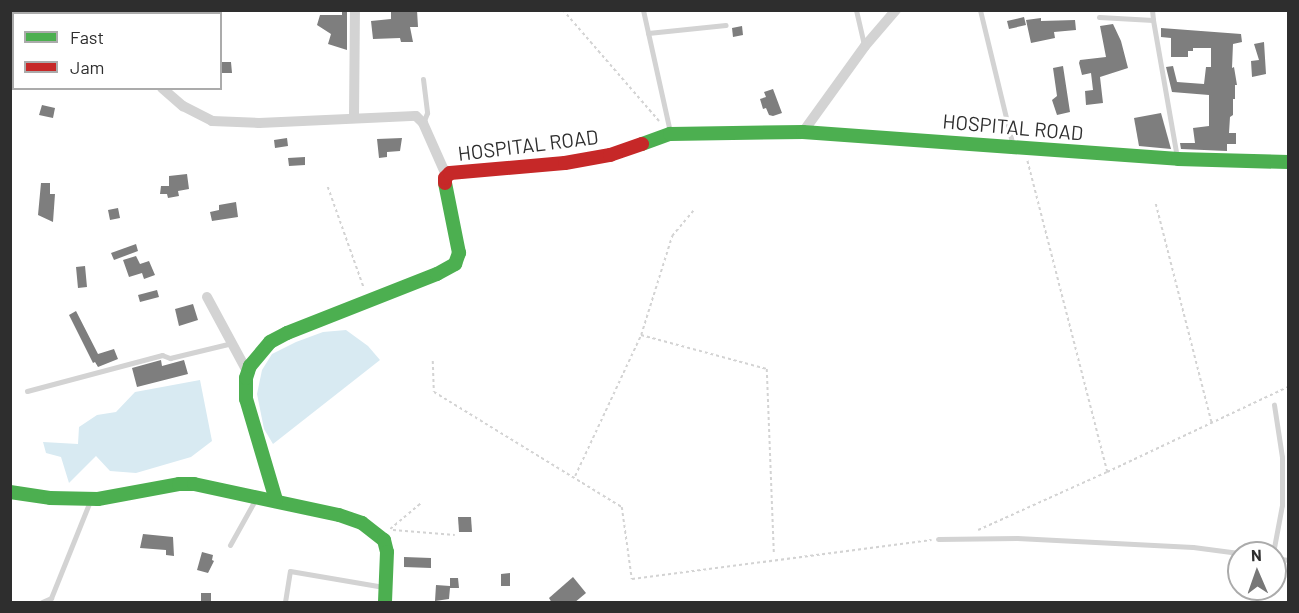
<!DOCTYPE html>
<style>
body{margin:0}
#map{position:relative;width:1299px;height:613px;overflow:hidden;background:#fff;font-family:Barlow,sans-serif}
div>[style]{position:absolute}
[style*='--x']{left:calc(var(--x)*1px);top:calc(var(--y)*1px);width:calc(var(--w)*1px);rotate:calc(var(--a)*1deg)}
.water>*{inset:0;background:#d8eaf2}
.building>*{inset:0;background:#7e7e7e}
.path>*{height:1.5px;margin-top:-0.75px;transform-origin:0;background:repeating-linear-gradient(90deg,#d3d3d3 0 3px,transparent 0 6px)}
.lane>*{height:5px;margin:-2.5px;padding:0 2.5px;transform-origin:2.5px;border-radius:2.5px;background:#d3d3d3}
.street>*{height:10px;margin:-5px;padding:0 5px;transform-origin:5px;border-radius:5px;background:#d3d3d3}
.fast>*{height:14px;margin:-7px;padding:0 7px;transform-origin:7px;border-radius:7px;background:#4caf50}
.jam>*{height:14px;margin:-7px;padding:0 7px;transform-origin:7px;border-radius:7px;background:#c62828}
span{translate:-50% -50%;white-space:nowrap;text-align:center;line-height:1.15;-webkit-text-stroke:6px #fff;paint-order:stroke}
.street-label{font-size:20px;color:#2e2e2e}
.frame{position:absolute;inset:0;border:12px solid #2e2e2e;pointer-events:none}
.legend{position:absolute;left:12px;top:12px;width:210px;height:78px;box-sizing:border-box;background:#fff;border:2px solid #ababab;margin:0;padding:8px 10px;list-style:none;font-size:18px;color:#2e2e2e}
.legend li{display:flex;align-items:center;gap:12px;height:30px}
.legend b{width:30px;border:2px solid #ababab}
.north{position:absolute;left:1227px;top:541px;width:60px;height:60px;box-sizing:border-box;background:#fff;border:2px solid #ababab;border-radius:50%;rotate:358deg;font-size:16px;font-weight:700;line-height:24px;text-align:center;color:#2e2e2e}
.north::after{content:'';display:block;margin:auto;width:21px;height:27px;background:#777;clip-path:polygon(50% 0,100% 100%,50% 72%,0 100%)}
</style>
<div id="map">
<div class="water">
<i style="clip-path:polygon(346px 330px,368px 346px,380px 360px,273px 444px,264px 429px,257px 394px,262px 370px,272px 354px,296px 342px,323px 332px)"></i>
<i style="clip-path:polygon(200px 380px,212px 441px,191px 457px,136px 473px,110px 471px,96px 456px,69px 483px,61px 457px,46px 453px,43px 442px,78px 444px,79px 427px,97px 415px,116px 412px,135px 392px)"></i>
</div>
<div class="building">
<i style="clip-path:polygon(391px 10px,417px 10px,418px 27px,410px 27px,413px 42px,401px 42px,400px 38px,373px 39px,371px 21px,391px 19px)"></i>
<i style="clip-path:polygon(342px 12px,347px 12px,347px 50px,328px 44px,331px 34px,317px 25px,320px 15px,342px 15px)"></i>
<i style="clip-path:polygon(1024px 17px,1026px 25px,1009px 29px,1007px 21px)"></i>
<i style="clip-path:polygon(1041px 18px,1041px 21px,1075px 20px,1076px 30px,1054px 32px,1055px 38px,1031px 43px,1026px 20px)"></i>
<i style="clip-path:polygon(1113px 24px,1121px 41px,1128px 68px,1100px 77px,1103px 103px,1086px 105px,1085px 91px,1093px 90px,1091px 73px,1082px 75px,1079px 63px,1080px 60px,1106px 57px,1100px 26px)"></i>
<i style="clip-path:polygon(742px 26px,743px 35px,733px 37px,732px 28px)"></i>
<i style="clip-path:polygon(1161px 28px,1241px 34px,1242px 42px,1233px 44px,1232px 68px,1234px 67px,1237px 85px,1235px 85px,1235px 99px,1233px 99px,1233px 115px,1230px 117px,1229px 133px,1236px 133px,1236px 144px,1227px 144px,1227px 151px,1181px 149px,1180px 143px,1195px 143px,1193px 128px,1209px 126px,1209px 95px,1172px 92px,1166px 67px,1173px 66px,1177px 82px,1204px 84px,1206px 67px,1211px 67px,1211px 48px,1193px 48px,1193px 51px,1188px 51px,1188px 57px,1171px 57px,1171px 38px,1161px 37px)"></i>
<i style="clip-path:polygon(1264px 42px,1266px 74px,1252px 77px,1251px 61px,1259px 60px,1254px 44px)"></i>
<i style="clip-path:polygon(220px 62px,231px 62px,232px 73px,220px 73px)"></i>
<i style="clip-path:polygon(1063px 66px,1070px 112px,1057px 115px,1052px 100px,1057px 96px,1053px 68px)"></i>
<i style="clip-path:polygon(773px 89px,782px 113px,773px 116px,769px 115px,766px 108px,763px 109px,760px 99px,766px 97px,764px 92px)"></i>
<i style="clip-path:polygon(42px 105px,55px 108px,53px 118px,39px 115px)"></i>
<i style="clip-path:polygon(1161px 113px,1171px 149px,1139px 146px,1134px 118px)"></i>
<i style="clip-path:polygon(287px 138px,288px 146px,275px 148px,274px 140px)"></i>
<i style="clip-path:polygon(402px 138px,400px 151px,387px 152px,387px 157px,379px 158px,377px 139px)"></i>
<i style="clip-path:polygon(305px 157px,305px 165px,289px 166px,288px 158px)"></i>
<i style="clip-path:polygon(187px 174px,189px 189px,178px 191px,179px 196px,168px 198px,167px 194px,160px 194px,161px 186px,169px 186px,169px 176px)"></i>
<i style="clip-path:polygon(41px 183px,50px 183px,50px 194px,55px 194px,53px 222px,38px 215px)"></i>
<i style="clip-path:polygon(236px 202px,238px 217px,212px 221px,210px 212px,219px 210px,219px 205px)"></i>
<i style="clip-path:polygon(118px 208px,120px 218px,110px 220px,108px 210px)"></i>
<i style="clip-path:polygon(136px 244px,138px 251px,114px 260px,111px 253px)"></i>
<i style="clip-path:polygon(136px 256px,140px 264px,149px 261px,155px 275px,144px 279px,142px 273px,129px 277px,123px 260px)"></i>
<i style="clip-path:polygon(85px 266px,87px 287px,78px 288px,76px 267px)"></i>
<i style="clip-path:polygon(157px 290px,159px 297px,140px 302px,138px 295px)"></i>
<i style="clip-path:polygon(193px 304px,198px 320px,179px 326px,175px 309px)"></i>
<i style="clip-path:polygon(76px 311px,98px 354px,114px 349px,118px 359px,98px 367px,95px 362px,93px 363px,69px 315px)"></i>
<i style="clip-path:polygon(161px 360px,162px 366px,184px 360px,188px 374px,137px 387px,132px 368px)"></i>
<i style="clip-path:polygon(458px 517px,471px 517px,472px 532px,459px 532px)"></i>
<i style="clip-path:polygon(143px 534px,173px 537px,174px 556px,166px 555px,166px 550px,140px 548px)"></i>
<i style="clip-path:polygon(202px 552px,213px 555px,212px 560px,214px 561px,208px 573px,197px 570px)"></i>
<i style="clip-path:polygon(404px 557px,431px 558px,431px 568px,404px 567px)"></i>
<i style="clip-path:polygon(510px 573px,510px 586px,501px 586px,501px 574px)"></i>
<i style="clip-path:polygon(573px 577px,586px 593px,574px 603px,552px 603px,549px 598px)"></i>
<i style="clip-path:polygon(450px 578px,458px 578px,459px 588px,450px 588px,449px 599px,435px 601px,436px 585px,450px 586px)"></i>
<i style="clip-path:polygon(201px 593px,211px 593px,211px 602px,201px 602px)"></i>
</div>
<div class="path">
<i style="--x:563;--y:10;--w:147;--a:49.1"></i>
<i style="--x:328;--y:187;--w:107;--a:70.4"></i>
<i style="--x:1156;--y:204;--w:226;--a:75.7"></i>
<i style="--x:641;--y:335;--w:131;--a:15.1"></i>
<i style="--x:767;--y:369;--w:186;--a:87.8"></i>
<i style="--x:433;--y:361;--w:31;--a:88"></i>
<i style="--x:434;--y:392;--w:220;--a:31.5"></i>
<i style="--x:622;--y:507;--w:73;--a:82.1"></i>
<i style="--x:632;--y:579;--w:302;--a:-7.4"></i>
<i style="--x:1107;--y:472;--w:200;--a:-25.2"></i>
<i style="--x:575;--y:476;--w:156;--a:-64.9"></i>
<i style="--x:641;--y:335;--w:104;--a:-72.6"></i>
<i style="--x:672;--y:236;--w:35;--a:-50"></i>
<i style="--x:390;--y:529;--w:40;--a:-40"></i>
<i style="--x:393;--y:530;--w:62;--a:4.6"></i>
<i style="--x:978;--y:530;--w:141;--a:-24.2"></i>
<i style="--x:1107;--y:472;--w:322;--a:-104.4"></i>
</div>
<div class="lane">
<i style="--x:643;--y:10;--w:125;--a:77.5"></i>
<i style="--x:856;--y:10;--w:36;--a:77"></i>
<i style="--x:980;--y:10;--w:140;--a:76.4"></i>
<i style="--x:1152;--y:10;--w:10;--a:84"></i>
<i style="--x:1099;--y:17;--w:54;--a:3.2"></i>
<i style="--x:1153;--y:20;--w:139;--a:80.1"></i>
<i style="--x:648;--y:33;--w:78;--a:-5.9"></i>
<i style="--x:423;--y:79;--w:34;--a:83"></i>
<i style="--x:427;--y:113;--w:11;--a:112"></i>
<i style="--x:27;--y:391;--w:140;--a:-14.9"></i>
<i style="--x:162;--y:355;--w:9;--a:21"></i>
<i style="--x:170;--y:358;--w:64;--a:-13.6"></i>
<i style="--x:938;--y:539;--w:79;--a:-0.7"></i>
<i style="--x:1017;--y:538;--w:176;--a:2.9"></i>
<i style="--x:1193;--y:547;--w:46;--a:7.4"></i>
<i style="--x:230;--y:545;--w:51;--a:-60.9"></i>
<i style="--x:1273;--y:553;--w:49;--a:-79.4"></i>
<i style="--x:1282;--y:505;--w:48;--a:-90"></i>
<i style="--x:1282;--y:457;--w:53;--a:-98.7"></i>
<i style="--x:1275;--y:558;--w:13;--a:9"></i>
<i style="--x:42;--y:602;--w:10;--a:-24"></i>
<i style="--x:51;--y:598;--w:105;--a:-68.1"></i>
<i style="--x:285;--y:602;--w:31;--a:-81"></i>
<i style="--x:290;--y:571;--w:95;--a:9.7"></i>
</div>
<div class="street">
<i style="--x:94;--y:10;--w:4;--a:63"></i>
<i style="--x:162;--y:88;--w:28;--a:41"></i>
<i style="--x:183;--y:106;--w:33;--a:27"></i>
<i style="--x:212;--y:121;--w:47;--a:2.4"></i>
<i style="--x:259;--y:123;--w:157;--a:-2.6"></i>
<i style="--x:416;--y:116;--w:10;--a:45"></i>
<i style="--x:423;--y:123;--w:57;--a:66.1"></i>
<i style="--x:354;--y:118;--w:108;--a:-89.5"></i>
<i style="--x:803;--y:132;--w:106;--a:-54.2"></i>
<i style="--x:865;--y:46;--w:48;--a:-49.3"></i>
<i style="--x:207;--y:297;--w:86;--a:61.7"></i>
</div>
<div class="fast">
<i style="--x:642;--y:144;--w:30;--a:-20"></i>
<i style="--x:670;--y:134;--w:133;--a:-0.9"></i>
<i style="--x:803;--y:132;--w:376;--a:4.1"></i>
<i style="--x:1178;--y:159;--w:110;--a:1.6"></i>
<i style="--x:10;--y:492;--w:40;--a:8.5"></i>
<i style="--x:50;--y:498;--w:48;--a:1.2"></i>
<i style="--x:98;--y:499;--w:82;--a:-10.5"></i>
<i style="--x:179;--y:484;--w:15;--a:0"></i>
<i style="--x:194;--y:484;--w:148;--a:12.1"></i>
<i style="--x:339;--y:515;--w:24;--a:19"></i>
<i style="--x:362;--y:523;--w:28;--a:38"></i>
<i style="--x:384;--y:540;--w:12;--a:76"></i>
<i style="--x:387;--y:552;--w:50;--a:92.3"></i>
<i style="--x:276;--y:500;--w:105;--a:-106.5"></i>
<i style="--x:246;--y:399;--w:21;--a:-90"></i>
<i style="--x:246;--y:378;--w:13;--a:-72"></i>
<i style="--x:250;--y:366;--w:31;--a:-50"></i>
<i style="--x:270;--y:342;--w:19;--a:-28"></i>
<i style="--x:287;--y:333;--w:161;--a:-21.5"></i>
<i style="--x:437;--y:274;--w:21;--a:-29"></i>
<i style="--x:455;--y:264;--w:12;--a:-70"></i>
<i style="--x:459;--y:253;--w:71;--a:-101.3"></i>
</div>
<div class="jam">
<i style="--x:445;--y:183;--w:5;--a:-90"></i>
<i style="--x:445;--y:178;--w:7;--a:-45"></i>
<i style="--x:450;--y:173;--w:115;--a:-5"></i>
<i style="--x:565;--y:163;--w:46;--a:-10.1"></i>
<i style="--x:610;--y:155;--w:34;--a:-19"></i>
</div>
<div class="street-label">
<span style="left:1013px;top:127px;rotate:5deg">HOSPITAL ROAD</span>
<span style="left:528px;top:145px;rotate:-7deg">HOSPITAL ROAD</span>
</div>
<div class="frame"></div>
<ul class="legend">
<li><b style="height:8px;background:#4caf50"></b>Fast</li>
<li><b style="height:8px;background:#c62828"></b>Jam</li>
</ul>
<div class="north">N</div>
</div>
